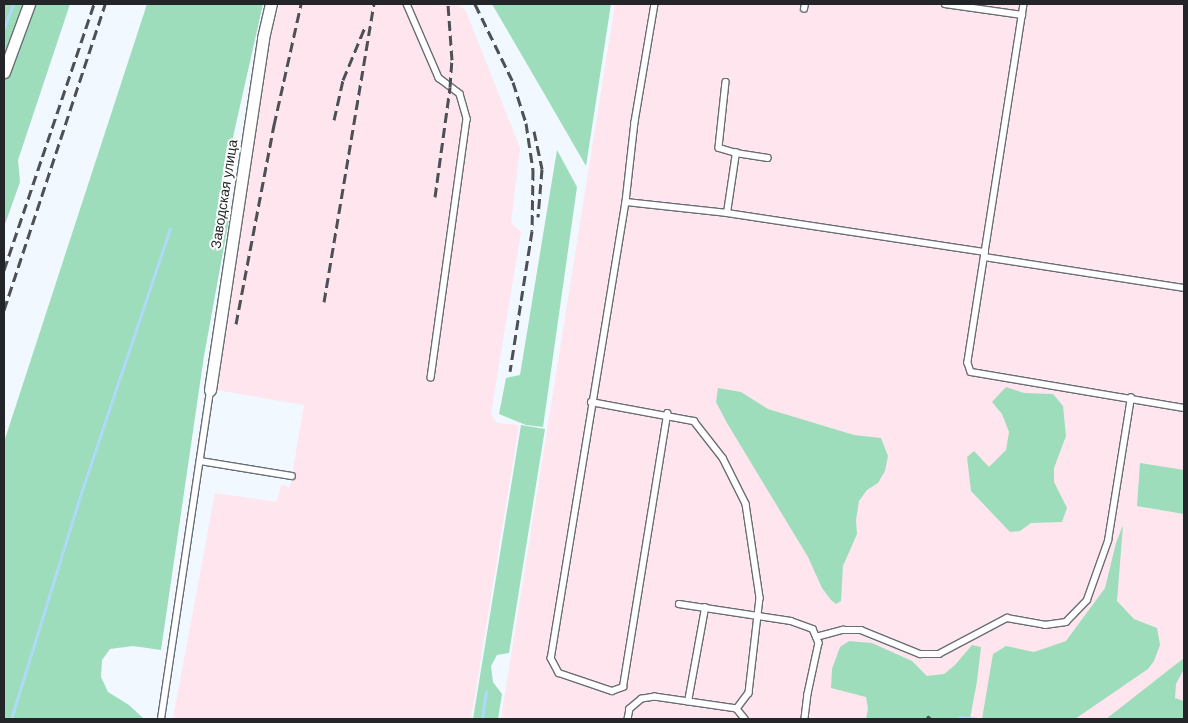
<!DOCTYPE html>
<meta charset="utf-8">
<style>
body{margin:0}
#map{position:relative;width:1188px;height:723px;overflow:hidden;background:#f1f8ff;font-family:"DM Sans",sans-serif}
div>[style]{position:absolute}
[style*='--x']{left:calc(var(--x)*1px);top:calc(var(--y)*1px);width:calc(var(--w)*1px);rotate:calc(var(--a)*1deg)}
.industrial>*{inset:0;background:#fee5ee}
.green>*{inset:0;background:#9eddbb}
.stream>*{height:3px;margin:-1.5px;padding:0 1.5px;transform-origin:1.5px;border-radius:1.5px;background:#afd9f9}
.roads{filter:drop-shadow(1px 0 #686e73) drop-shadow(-1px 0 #686e73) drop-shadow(0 1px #686e73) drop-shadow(0 -1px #686e73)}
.lane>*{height:5.5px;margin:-2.75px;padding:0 2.75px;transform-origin:2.75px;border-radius:2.75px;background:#fff}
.street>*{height:11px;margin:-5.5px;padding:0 5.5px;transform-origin:5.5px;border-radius:5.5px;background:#fff}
.rail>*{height:3px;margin-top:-1.5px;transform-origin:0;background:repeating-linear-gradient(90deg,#4d5054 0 10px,transparent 0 15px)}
span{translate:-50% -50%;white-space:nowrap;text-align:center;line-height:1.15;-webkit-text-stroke:4px #fff;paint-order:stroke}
.street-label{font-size:14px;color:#232528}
.frame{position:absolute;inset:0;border:5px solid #232528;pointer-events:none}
</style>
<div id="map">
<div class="industrial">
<i style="clip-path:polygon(280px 4px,457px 4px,466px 11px,520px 148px,511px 223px,521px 232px,491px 414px,497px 423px,519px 425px,471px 719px,173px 719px,215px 493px,277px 502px,281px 485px,290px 487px,304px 405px,217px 390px,269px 39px)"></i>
<i style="clip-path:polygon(615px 4px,1184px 4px,1184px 719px,501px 719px)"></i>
</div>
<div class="green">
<i style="clip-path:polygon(4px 4px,70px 4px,18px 160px,20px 182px,4px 227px)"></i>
<i style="clip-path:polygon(147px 4px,263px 4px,224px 177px,229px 219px,204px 356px,161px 650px,133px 646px,110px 649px,102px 660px,101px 677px,108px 692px,129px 705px,144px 719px,4px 719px,4px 442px)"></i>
<i style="clip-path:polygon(492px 4px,611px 4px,586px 166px,549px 102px)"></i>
<i style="clip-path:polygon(557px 150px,577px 187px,543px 427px,526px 425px,499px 414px,506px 378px,520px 375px)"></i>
<i style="clip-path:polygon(1006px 387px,1024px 393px,1053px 394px,1063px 406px,1066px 436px,1054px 468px,1054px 482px,1067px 508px,1062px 522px,1031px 523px,1020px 531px,1010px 532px,971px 491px,967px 457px,974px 451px,989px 467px,1006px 450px,1009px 432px,1002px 414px,992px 402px)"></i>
<i style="clip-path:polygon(718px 388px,741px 392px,768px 409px,854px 435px,881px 438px,888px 456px,885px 471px,878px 483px,867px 490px,859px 501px,856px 520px,857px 534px,843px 566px,841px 601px,836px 604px,831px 600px,822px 588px,808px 557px,727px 423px,716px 402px)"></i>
<i style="clip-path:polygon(521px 425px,545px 429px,509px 653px,497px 655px,491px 666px,493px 682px,502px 694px,498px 719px,473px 719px)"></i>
<i style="clip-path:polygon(1140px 463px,1184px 470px,1184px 514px,1137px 506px)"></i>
<i style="clip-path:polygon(1123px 525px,1117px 601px,1134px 619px,1157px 628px,1160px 645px,1154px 661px,1148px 669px,1075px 719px,982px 719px,993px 654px,1006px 646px,1034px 652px,1066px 641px,1105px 588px,1116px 543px)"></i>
<i style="clip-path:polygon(849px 641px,872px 643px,912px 661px,927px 676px,944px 674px,955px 665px,972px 645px,981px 647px,977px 681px,970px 719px,866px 719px,868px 709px,866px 697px,831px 688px,832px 669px,840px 647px)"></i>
<i style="clip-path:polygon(1184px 658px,1184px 669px,1176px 684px,1175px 698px,1184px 701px,1184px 719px,1106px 719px)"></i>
</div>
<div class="stream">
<i style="--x:4;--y:28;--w:26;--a:-69"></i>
<i style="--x:11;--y:719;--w:233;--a:-72.8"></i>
<i style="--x:80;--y:496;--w:282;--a:-71.4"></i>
<i style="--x:482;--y:719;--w:28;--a:-82"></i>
<i style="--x:958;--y:719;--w:3;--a:-45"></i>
<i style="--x:960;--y:717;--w:17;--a:7"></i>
</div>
<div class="roads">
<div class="lane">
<i style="--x:407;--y:4;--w:81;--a:66.6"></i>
<i style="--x:439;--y:78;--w:26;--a:37"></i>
<i style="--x:460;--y:94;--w:26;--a:74"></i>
<i style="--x:467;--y:119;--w:261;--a:97.9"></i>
<i style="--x:655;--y:4;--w:120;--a:99.6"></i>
<i style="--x:635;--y:122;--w:81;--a:96.4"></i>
<i style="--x:626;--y:202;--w:462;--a:99.3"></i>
<i style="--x:551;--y:658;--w:17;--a:62"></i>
<i style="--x:559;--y:673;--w:56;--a:18.8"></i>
<i style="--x:612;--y:691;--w:12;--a:-20"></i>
<i style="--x:623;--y:687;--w:277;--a:-80.8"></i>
<i style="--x:945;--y:4;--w:78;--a:8.1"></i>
<i style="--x:1024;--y:4;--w:363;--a:98.9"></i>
<i style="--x:968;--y:363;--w:9;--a:72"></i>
<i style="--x:971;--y:372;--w:216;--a:9.6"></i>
<i style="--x:804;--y:9;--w:5;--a:-79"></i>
<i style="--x:726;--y:82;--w:66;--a:96.1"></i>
<i style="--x:719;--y:148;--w:18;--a:16"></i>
<i style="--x:736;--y:153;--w:32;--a:9"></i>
<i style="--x:626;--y:202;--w:102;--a:6.2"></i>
<i style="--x:727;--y:213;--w:261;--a:8.6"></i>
<i style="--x:727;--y:213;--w:61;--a:-81.5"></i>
<i style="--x:984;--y:257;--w:202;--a:8.8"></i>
<i style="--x:591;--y:402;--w:105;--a:10.5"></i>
<i style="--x:694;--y:421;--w:47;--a:51.9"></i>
<i style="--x:723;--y:458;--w:51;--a:63.4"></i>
<i style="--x:746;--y:504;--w:95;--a:81.5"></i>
<i style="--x:760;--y:598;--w:96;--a:96.6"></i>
<i style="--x:749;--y:693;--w:20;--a:127"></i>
<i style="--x:737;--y:709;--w:83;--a:-171.7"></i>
<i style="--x:655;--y:697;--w:13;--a:171"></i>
<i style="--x:642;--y:699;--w:16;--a:140"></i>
<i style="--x:630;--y:709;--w:10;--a:101"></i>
<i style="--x:200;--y:461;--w:93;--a:9.3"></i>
<i style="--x:679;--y:604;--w:113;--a:8.6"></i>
<i style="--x:791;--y:621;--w:23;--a:20"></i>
<i style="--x:813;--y:629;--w:15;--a:67"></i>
<i style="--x:819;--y:643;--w:52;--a:102.2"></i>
<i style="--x:808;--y:694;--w:25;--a:97"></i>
<i style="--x:816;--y:637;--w:28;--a:-15"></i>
<i style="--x:843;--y:630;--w:18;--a:0"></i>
<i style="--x:861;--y:630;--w:64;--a:22.1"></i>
<i style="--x:920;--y:654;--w:19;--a:0"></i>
<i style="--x:939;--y:654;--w:77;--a:-27.9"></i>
<i style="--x:1007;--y:618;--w:39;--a:10"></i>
<i style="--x:1045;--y:625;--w:21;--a:-8"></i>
<i style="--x:1066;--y:622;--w:30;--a:-46"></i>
<i style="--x:1087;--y:600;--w:63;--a:-70.4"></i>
<i style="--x:1108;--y:541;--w:145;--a:-80.9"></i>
<i style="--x:688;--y:702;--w:96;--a:-79.7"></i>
<i style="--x:737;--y:709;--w:13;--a:51"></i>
<i style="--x:161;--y:719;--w:333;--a:-81.5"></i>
</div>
<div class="street">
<i style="--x:4;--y:72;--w:72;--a:-69.8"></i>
<i style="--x:210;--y:390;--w:356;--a:-81.4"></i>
<i style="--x:263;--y:38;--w:35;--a:-77"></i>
</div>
</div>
<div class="rail">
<i style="--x:475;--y:4;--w:87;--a:64"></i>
<i style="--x:513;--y:82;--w:43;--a:72.4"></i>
<i style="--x:526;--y:123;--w:48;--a:81.5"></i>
<i style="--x:533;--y:170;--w:61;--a:90.9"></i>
<i style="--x:532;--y:231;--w:142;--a:98.9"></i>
<i style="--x:334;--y:120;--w:41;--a:-77.3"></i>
<i style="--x:343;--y:80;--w:57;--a:-67.5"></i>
<i style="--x:534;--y:131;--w:39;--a:78"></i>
<i style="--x:542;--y:169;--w:48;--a:94.8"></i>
<i style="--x:435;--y:197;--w:111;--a:-82.2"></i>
<i style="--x:450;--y:87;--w:27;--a:-86"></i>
<i style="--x:452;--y:60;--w:56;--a:-94.1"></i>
<i style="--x:4;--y:270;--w:281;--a:-71.3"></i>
<i style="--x:324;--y:302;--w:302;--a:-80.5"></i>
<i style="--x:4;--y:310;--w:322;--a:-71.7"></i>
<i style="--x:236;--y:324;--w:203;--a:-79.2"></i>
<i style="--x:274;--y:125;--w:124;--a:-77.4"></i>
<i style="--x:927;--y:716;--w:5;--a:37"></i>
</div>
<div class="street-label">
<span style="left:224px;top:194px;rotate:-81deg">Заводская улица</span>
</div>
<div class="frame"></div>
</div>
